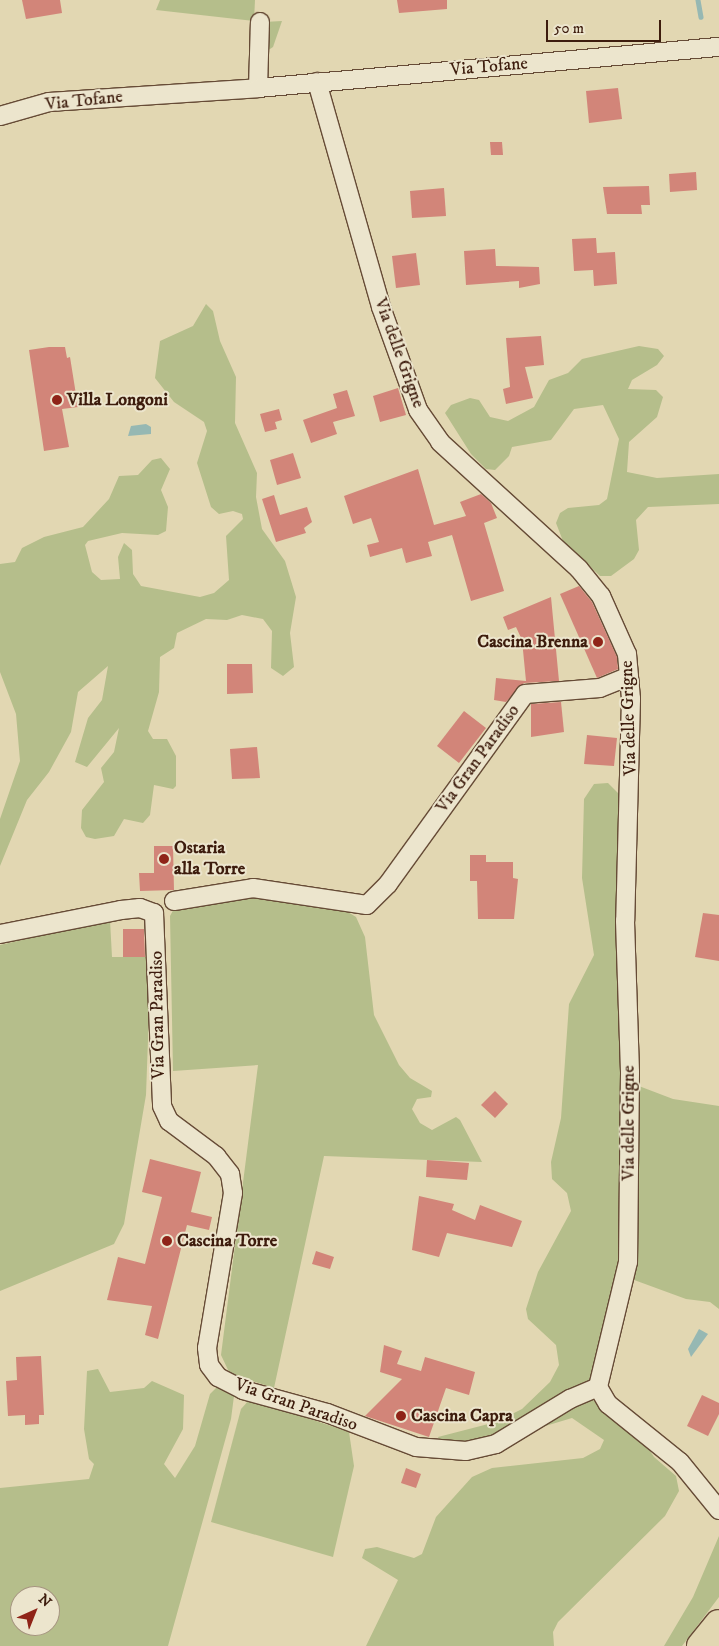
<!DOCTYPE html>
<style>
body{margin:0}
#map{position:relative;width:719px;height:1646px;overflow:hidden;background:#e2d7b2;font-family:"IM FELL DW Pica",serif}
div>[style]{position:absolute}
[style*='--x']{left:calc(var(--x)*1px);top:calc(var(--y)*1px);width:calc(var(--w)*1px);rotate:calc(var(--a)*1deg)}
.green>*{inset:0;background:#b5be8b}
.water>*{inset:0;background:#96b8b3}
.stream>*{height:4.5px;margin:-2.25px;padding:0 2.25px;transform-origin:2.25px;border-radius:2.25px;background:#96b8b3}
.building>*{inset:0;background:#d28579}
.roads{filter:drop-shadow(1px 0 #664b36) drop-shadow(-1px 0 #664b36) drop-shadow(0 1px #664b36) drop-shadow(0 -1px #664b36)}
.street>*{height:18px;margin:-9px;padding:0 9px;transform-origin:9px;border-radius:9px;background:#ece5cd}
.highway>*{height:28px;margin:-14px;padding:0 14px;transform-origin:14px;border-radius:14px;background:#e2d7b2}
.dots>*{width:14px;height:14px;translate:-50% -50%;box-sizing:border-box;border:2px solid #ece5cd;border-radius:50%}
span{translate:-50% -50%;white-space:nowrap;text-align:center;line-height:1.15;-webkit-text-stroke:4px #ece5cd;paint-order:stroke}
.street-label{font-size:18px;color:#3d1c0d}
.poi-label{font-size:18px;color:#3d1c0d;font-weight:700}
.left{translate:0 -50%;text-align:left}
.right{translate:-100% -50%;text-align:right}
.north{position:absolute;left:10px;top:1586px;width:50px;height:50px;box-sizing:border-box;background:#ece5cd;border:1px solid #a69580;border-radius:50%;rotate:44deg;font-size:14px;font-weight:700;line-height:20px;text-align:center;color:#3d1c0d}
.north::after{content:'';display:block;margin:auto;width:18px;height:22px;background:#8f2418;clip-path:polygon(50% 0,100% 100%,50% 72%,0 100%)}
.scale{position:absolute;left:546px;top:20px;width:115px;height:22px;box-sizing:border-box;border:2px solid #3d1c0d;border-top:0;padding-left:6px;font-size:15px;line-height:18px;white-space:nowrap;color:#3d1c0d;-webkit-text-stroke:4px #ece5cd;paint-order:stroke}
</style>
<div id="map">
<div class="green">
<i style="clip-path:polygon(160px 0,255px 0,254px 21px,156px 10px)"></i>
<i style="clip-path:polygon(282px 21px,273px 47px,267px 51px,264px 22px)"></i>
<i style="clip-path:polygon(206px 304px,213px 311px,220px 341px,236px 377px,235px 423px,257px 473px,256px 497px,262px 529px,285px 561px,296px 597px,290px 633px,294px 667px,283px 676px,271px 668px,272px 631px,263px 619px,242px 615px,227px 620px,206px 619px,177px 633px,174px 648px,160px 657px,159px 692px,148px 731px,153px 739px,167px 739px,176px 756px,176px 786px,173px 789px,154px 785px,150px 815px,143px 823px,124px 819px,114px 836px,95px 839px,86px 837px,81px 828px,82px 810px,104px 782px,101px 768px,114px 752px,119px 728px,87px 767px,75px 762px,88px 718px,102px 700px,108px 666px,78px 692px,71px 732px,49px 772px,27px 800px,0 866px,0 819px,20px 761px,16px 714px,0 672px,0 564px,15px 562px,22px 548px,44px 537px,83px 527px,109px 499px,119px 476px,138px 475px,152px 460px,161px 458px,170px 469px,161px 490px,168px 507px,166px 531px,158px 535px,122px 533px,88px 541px,85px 545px,92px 572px,101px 580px,120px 579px,118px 557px,124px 543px,132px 550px,133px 574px,141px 586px,200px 597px,214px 593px,229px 580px,226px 536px,243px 519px,242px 514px,233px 511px,219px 514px,211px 507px,197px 463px,207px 431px,204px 422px,174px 402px,155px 378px,160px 341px,193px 326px)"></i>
<i style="clip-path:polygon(639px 346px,658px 349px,664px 356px,657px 365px,632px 380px,628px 389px,656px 390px,663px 397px,657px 417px,629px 442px,627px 472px,657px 478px,719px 474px,719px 504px,648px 507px,636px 520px,639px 550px,634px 559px,611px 576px,600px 576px,563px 541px,556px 523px,560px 513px,568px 508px,599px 505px,607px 499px,619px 439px,603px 405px,574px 409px,551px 440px,512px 447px,509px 456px,495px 470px,486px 469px,471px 454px,445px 413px,451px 405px,470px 398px,479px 400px,490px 417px,508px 421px,534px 407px,549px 380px,568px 373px,582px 359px)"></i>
<i style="clip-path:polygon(608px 783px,619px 794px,619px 934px,631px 1083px,673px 1099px,719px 1106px,719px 1309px,710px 1302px,686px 1299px,626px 1277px,589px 1397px,642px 1439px,654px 1457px,676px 1476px,679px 1491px,665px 1516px,558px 1622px,553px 1632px,554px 1646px,366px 1646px,398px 1580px,362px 1558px,365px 1549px,377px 1547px,414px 1558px,422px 1554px,436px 1517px,472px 1477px,492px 1468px,583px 1458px,600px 1449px,604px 1440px,572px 1418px,532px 1430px,501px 1432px,443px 1448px,438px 1437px,496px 1422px,522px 1409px,550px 1382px,559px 1365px,556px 1345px,528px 1319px,526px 1309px,538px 1272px,571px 1211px,567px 1193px,552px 1179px,551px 1162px,561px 1118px,569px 1004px,594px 955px,582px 878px,584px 799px,594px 784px)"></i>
<i style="clip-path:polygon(224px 893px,343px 909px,356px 917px,365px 937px,374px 1015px,399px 1065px,410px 1078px,432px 1091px,431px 1097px,417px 1099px,412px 1109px,420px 1123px,432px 1130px,456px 1117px,460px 1120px,482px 1162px,324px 1156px,274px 1388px,237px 1376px,229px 1372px,221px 1355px,258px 1065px,173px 1071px,170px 916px,176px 905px)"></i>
<i style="clip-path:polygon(110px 920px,112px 957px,151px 957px,146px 1095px,124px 1224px,114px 1244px,0 1291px,0 945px)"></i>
<i style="clip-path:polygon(evenodd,98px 1369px,110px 1392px,144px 1388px,152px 1381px,184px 1395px,183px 1429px,164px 1464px,175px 1478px,195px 1446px,210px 1394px,216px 1388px,223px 1388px,234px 1396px,231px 1419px,168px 1646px,0 1646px,0 1488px,89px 1479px,94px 1464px,89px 1459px,84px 1429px,87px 1371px,98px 1369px,20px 1596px,50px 1596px,50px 1626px,20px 1626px,20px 1596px)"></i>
<i style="clip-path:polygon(250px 1399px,349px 1432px,354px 1466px,333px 1557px,211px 1522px,241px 1409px)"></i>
<i style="clip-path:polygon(719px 1536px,719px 1597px,682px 1646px,664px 1646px,693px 1597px)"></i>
</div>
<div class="water">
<i style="clip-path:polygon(146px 424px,151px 427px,151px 434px,128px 436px,131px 426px)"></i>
<i style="clip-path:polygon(699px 1329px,708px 1334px,691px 1357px,688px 1349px)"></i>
</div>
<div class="stream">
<i style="--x:698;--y:0;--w:17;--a:80"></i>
</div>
<div class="building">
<i style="clip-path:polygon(22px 0,60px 0,62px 13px,26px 19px)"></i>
<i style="clip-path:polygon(397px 0,447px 0,447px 9px,399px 13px)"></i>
<i style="clip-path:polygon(618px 88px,622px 119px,589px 123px,586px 91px)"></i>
<i style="clip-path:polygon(490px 142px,502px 142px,503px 155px,491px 155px)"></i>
<i style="clip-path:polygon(696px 172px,697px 190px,670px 192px,669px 174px)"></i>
<i style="clip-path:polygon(649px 186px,650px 205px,641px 205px,642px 214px,607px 214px,603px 187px)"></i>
<i style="clip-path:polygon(444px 188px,446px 216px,412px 218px,410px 191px)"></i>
<i style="clip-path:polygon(596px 238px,597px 253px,615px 252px,617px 284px,594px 286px,593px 270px,574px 271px,572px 239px)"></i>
<i style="clip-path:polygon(495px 249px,496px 266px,539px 267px,540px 284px,519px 288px,519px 281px,466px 285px,464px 251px)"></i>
<i style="clip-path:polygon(416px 253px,420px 285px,396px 288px,392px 256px)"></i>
<i style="clip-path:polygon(541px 336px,544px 365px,525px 367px,533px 398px,506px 404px,503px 389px,510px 387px,506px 338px)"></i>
<i style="clip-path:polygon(49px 347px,65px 347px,67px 358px,70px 357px,78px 407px,62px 409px,69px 447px,44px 451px,29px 350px)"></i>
<i style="clip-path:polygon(398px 388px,406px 415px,380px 422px,373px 396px)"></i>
<i style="clip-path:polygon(347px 390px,355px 416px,333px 422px,337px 434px,311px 443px,303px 420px,337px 408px,333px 394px)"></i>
<i style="clip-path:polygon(279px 409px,282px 420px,275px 422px,277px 429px,265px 432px,260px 414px)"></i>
<i style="clip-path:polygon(293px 453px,301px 478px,277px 485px,270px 460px)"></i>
<i style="clip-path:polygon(418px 469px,434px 525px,466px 516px,460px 502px,481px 494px,491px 503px,497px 518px,484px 523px,504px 591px,471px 601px,452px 535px,428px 542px,432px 556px,406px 563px,402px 548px,370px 557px,367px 545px,379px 542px,371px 518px,353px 524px,344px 496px)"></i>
<i style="clip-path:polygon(274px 495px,280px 515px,307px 507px,312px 522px,304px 528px,306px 533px,276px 542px,262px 499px)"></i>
<i style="clip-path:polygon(579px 586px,592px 602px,617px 657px,618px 669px,597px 678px,560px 594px)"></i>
<i style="clip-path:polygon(551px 597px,559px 681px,524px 683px,506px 702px,494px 700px,496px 678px,526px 681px,522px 640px,516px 627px,508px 630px,503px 617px)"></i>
<i style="clip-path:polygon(227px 664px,252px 664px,253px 693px,227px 694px)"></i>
<i style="clip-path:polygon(561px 702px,564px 732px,531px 737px,531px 704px)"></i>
<i style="clip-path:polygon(464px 711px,486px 728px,459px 763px,437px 746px)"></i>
<i style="clip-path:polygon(587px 735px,617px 738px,614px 766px,584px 764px)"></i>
<i style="clip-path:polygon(257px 747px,260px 778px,232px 779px,230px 749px)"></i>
<i style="clip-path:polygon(154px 846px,173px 846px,174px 890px,140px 891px,139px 873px,154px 873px)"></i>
<i style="clip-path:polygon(470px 855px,486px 855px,486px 862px,513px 862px,513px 878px,518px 879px,514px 919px,478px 919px,477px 881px,470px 881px)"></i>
<i style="clip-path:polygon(703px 913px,719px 915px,719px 961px,695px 957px)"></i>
<i style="clip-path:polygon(123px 929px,144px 929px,145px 957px,123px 957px)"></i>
<i style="clip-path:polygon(495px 1091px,508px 1104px,495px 1118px,481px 1105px)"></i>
<i style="clip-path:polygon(150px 1159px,201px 1172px,191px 1212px,212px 1217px,209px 1230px,187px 1225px,158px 1339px,145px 1335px,152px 1306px,107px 1300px,118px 1257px,145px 1264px,162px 1197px,142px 1192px)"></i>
<i style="clip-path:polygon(427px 1160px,469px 1163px,467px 1180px,426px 1177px)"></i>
<i style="clip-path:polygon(419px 1196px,454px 1204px,452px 1210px,475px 1220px,480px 1205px,522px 1221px,512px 1247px,447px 1233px,439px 1257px,412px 1250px)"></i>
<i style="clip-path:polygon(316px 1251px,334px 1257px,330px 1269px,312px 1264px)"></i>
<i style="clip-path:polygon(384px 1345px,402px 1351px,397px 1364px,421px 1371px,425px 1357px,475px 1372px,469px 1395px,446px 1388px,429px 1437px,365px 1416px,402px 1379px,380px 1372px)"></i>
<i style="clip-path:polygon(41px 1356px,44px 1415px,39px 1415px,39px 1424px,25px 1425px,25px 1415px,8px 1416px,6px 1381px,17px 1380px,16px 1357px)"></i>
<i style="clip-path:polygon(702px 1395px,719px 1403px,719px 1414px,708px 1436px,687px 1426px)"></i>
<i style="clip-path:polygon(406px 1468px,421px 1474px,416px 1488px,401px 1483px)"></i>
</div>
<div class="roads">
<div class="street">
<i style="--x:317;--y:82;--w:234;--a:74.1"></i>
<i style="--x:381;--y:307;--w:109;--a:70.2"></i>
<i style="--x:418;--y:410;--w:39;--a:55"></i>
<i style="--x:440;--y:442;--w:188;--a:42.4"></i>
<i style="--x:579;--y:569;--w:35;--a:51"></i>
<i style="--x:601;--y:596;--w:64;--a:65.9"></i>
<i style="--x:627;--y:654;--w:45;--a:84.9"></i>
<i style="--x:631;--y:699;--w:222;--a:91.5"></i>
<i style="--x:625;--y:921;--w:152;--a:88.1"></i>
<i style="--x:630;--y:1073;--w:189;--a:90.6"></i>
<i style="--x:628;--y:1262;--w:129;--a:103.5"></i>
<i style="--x:258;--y:88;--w:66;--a:-88.3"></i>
<i style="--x:0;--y:116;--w:51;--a:-15.9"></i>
<i style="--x:49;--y:102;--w:209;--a:-3.8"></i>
<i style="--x:258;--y:88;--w:463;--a:-5.1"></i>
<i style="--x:174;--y:901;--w:80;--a:-9.3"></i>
<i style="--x:253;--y:888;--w:115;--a:8.5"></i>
<i style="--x:367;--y:905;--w:30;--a:-45"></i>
<i style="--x:388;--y:884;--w:234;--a:-54.2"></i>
<i style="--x:525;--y:694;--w:75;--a:-4.6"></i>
<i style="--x:600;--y:688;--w:31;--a:-22"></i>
<i style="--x:0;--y:934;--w:123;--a:-11.2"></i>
<i style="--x:121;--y:910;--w:19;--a:-6"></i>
<i style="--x:140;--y:908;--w:15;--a:20"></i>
<i style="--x:154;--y:913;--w:193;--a:87.6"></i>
<i style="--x:162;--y:1106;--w:17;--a:65"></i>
<i style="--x:169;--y:1121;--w:59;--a:36.7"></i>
<i style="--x:216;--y:1156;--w:23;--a:52"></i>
<i style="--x:230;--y:1174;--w:19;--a:81"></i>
<i style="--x:233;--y:1193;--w:157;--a:99.5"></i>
<i style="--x:207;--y:1348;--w:17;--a:83"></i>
<i style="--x:209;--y:1365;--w:15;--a:53"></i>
<i style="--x:218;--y:1377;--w:28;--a:27"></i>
<i style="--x:243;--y:1390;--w:87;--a:15.3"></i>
<i style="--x:327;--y:1413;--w:95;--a:20.9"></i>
<i style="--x:416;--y:1447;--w:50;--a:4.6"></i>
<i style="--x:466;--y:1451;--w:31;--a:-13"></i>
<i style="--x:496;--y:1444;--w:87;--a:-31.3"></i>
<i style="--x:570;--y:1399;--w:30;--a:-23"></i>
<i style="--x:598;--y:1387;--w:20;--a:60"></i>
<i style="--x:608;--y:1404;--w:92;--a:38.9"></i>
<i style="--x:680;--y:1462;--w:62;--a:50.9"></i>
</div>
<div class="highway">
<i style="--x:701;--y:1646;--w:28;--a:-51"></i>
</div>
</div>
<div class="dots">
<i style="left:57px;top:400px;background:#8f2418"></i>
<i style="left:598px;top:642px;background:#8f2418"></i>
<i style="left:164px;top:859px;background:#8f2418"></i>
<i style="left:167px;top:1241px;background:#8f2418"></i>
<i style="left:401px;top:1416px;background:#8f2418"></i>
</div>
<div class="street-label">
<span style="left:489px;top:67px;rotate:-5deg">Via Tofane</span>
<span style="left:84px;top:101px;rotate:-6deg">Via Tofane</span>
<span style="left:399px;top:353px;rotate:70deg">Via delle Grigne</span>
<span style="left:629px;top:718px;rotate:-92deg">Via delle Grigne</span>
<span style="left:478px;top:759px;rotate:-54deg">Via Gran Paradiso</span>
<span style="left:158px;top:1015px;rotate:-91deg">Via Gran Paradiso</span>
<span style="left:629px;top:1123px;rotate:-90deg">Via delle Grigne</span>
<span style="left:296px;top:1405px;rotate:19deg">Via Gran Paradiso</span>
</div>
<div class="poi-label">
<span class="left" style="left:67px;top:400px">Villa Longoni</span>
<span class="right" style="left:588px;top:642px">Cascina Brenna</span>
<span class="left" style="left:174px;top:859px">Ostaria<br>alla Torre</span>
<span class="left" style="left:177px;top:1241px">Cascina Torre</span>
<span class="left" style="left:411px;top:1416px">Cascina Capra</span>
</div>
<div class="north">N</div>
<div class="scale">50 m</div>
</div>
